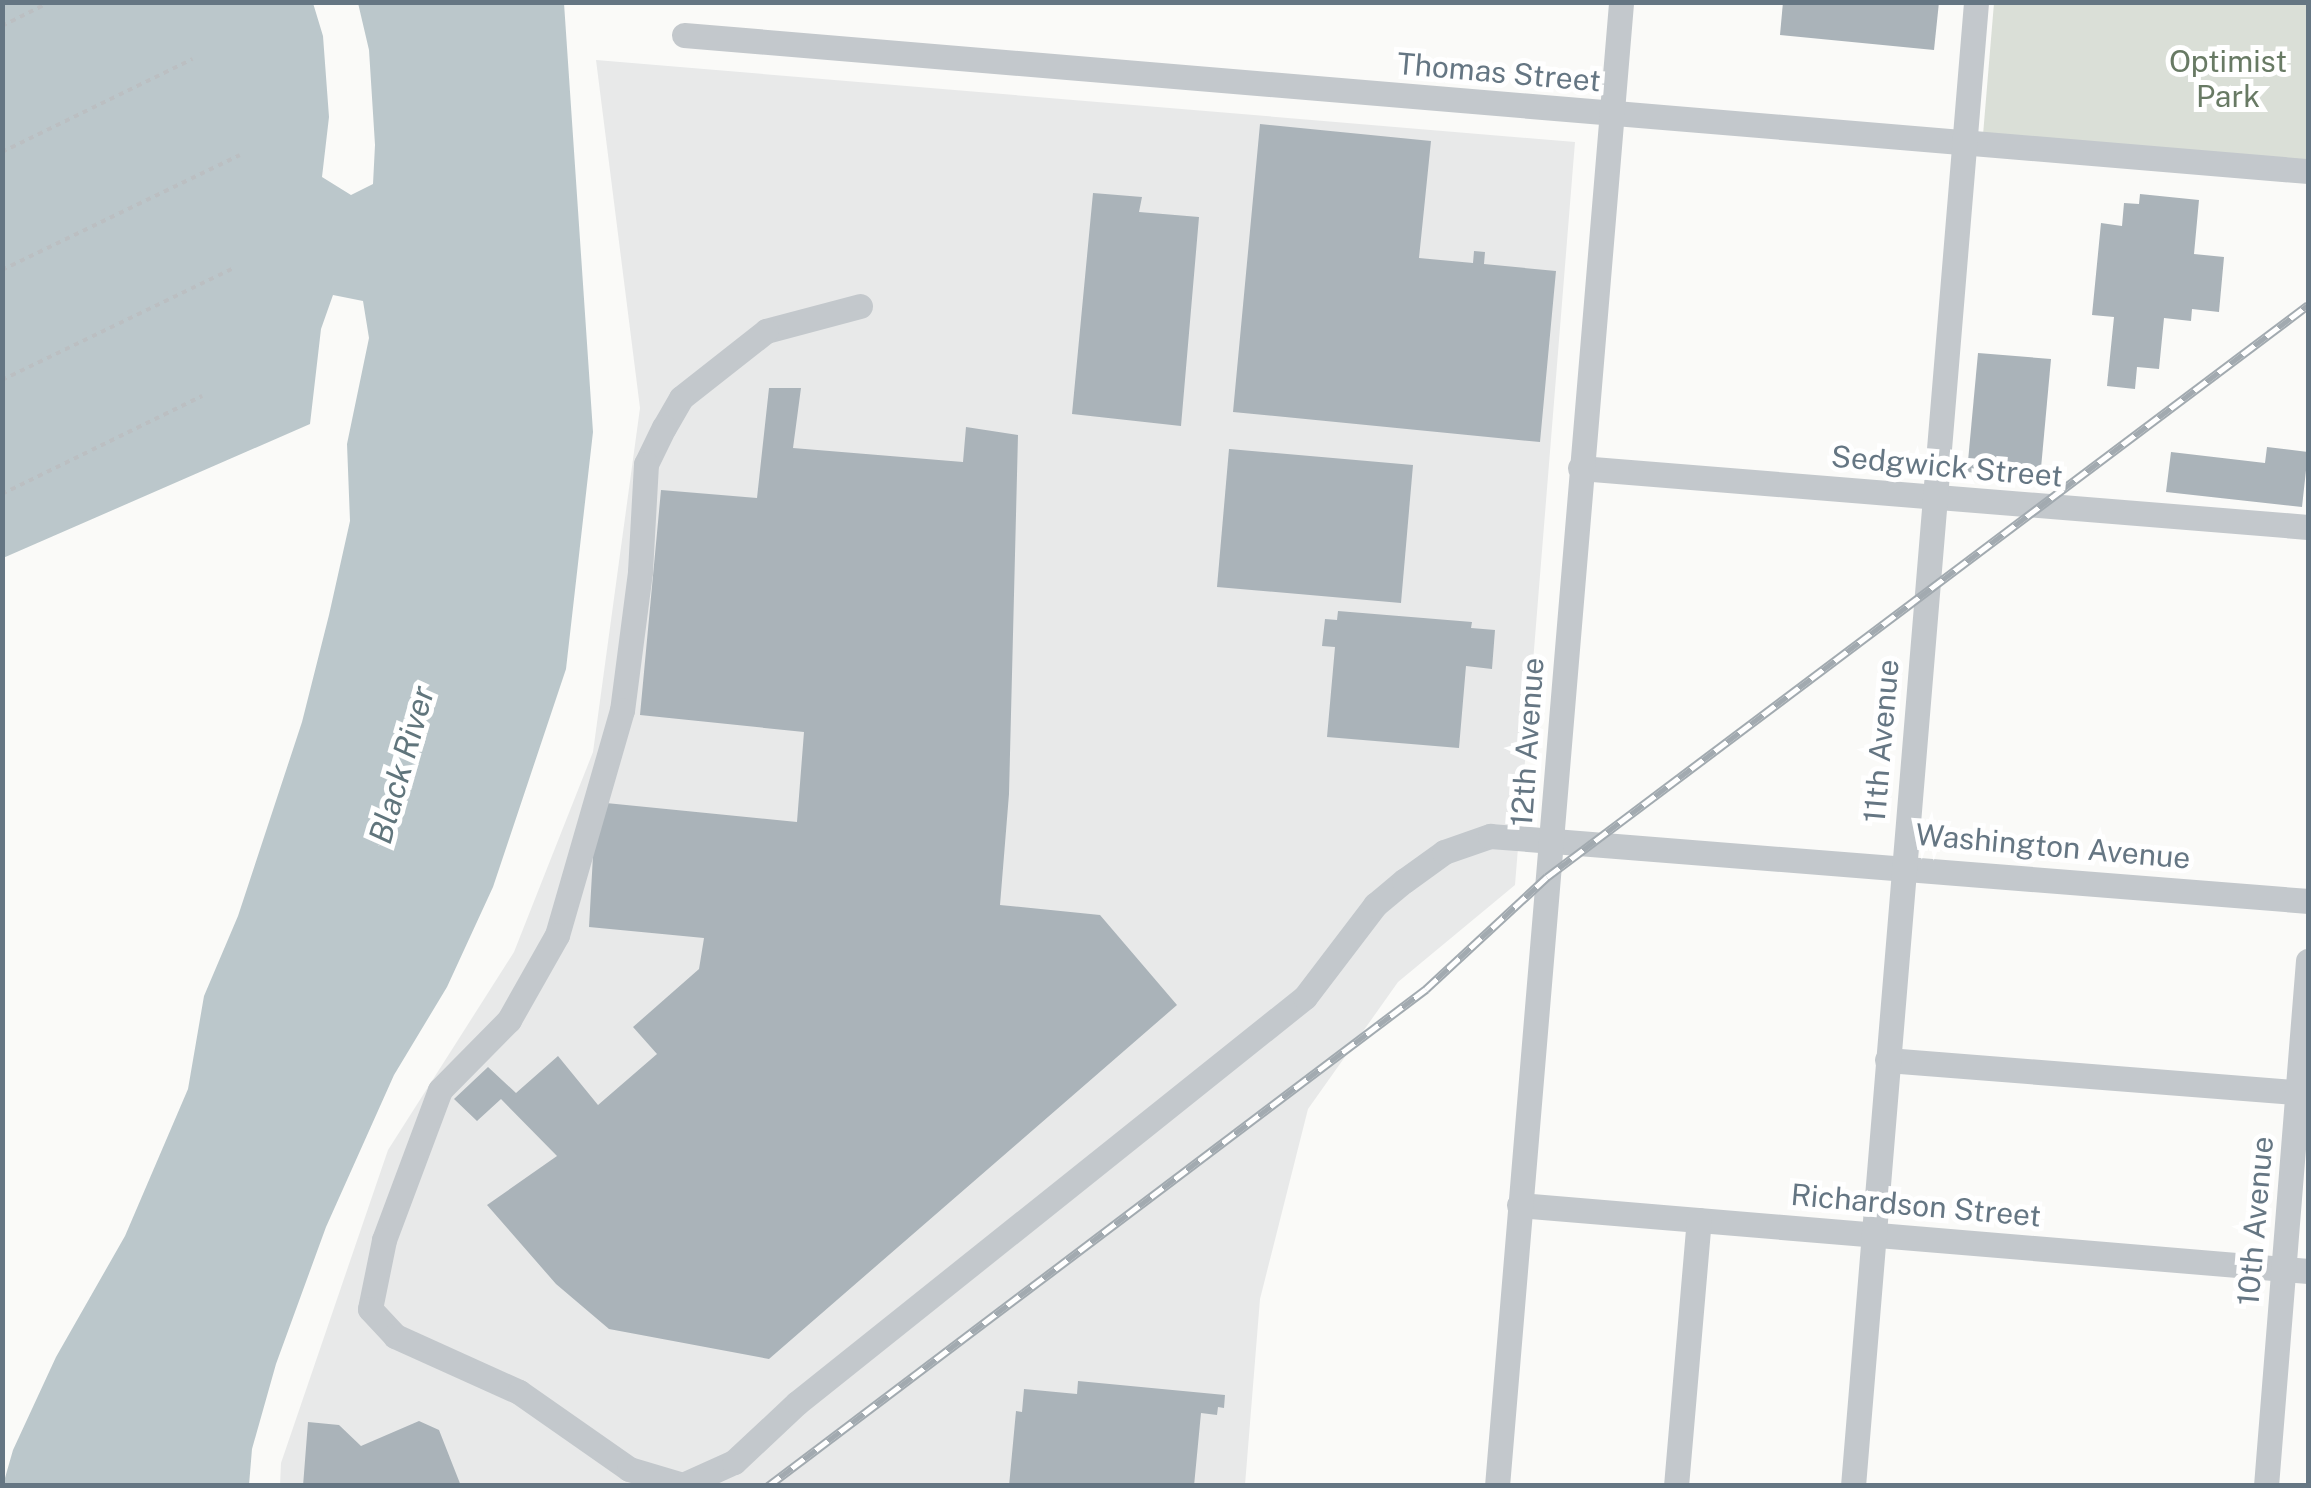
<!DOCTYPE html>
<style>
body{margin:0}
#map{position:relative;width:2311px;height:1488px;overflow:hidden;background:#fafaf8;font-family:"Public Sans",sans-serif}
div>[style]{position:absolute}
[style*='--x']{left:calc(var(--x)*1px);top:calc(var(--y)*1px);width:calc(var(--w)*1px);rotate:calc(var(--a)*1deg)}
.built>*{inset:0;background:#e8e9e9}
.green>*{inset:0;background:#dadfd7}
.water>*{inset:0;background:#bbc7cb}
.building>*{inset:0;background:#aab3b9}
.path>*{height:4px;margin-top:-2px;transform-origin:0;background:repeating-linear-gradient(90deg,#bbbfc2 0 5px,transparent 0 10px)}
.minor>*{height:25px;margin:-12.5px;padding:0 12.5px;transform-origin:12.5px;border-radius:12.5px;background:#c3c8cc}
.rail>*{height:9px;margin-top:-4.5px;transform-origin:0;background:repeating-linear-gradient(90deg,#fff 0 15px,#a2aab0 0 30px);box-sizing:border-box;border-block:2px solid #a2aab0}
span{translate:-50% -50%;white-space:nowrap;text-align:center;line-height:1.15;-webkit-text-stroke:10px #fff;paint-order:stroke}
.park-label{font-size:30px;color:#687a64}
.street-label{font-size:30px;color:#657683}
.water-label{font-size:32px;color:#60757c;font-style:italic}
.frame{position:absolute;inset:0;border:5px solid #657683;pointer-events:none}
</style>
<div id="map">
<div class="built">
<i style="clip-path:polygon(596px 60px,1575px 142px,1515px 885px,1398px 982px,1308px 1109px,1260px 1299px,1245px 1485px,280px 1486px,281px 1463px,388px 1150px,514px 952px,593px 752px,640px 408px)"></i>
</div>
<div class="green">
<i style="clip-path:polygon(1994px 3px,2308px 3px,2308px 162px,1983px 135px)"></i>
</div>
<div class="water">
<i style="clip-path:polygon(3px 2px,313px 3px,323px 36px,329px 117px,322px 177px,351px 195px,373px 184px,375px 145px,369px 50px,358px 3px,564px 3px,593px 432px,566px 669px,493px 887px,447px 987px,394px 1075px,326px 1227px,276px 1364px,252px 1449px,249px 1485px,3px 1485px,13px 1450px,56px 1357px,125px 1236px,188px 1089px,204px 996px,238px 916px,302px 722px,329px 615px,350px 521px,347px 444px,369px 338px,363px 301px,333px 295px,321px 329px,310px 424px,3px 558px)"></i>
</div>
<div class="building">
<i style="clip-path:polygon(1783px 2px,1939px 2px,1934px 50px,1780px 35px)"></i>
<i style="clip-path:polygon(1260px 124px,1431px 141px,1419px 258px,1473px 263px,1474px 251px,1485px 252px,1484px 264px,1556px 271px,1540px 442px,1233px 412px)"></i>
<i style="clip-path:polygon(1093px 193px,1142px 197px,1139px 212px,1199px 217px,1181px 426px,1072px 414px)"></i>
<i style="clip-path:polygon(2140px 194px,2199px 200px,2194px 254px,2224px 257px,2219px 312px,2192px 309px,2191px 321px,2164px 318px,2159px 369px,2137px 367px,2135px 389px,2107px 386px,2114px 317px,2092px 315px,2101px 223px,2122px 226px,2124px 203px,2139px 204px)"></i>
<i style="clip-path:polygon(1978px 353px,2051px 359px,2040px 479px,1967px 472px)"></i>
<i style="clip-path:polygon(769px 388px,801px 388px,793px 448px,963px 462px,966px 427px,1018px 435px,1009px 794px,1000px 905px,1100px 915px,1177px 1005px,769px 1359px,609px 1329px,556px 1284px,487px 1205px,557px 1156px,501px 1099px,477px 1121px,454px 1099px,488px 1067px,516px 1093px,558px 1056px,598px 1105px,657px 1054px,633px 1027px,699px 969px,704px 938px,589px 927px,596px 802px,797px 822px,804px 732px,640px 715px,661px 490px,757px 498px)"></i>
<i style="clip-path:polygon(2267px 447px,2308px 452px,2302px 507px,2166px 492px,2171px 452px,2265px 463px)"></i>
<i style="clip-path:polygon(1229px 449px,1413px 465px,1401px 603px,1217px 587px)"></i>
<i style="clip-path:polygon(1338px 611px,1472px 622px,1471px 628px,1495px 630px,1492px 669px,1466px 666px,1459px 748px,1327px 737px,1335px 647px,1322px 646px,1325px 619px,1337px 620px)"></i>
<i style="clip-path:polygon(1078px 1381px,1225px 1395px,1224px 1408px,1218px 1407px,1217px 1415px,1201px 1413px,1194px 1486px,1009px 1486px,1016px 1411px,1022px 1412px,1024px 1389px,1077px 1394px)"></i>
<i style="clip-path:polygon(419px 1421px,439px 1430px,461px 1486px,303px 1486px,308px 1422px,339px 1425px,361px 1446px)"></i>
</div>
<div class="path">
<i style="--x:2;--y:26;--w:54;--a:-26.6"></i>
<i style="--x:2;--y:152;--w:212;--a:-26"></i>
<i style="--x:2;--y:270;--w:264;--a:-25.8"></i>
<i style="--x:2;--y:380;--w:258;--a:-25.8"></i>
<i style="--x:2;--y:494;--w:223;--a:-26.1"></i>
</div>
<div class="minor">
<i style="--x:684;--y:35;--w:1630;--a:4.79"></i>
<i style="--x:860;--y:306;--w:97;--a:165.1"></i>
<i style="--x:766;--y:331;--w:108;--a:141.8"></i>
<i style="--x:681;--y:398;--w:34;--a:120"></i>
<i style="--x:664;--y:427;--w:41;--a:115.9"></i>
<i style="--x:646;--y:464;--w:108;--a:93.2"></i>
<i style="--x:640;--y:572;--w:139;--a:97.4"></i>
<i style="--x:622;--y:710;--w:234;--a:106.1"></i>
<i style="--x:557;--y:935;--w:98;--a:119.5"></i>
<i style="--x:509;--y:1020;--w:98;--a:134.6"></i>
<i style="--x:440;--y:1090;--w:160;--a:110.5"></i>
<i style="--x:384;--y:1240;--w:70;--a:101.5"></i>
<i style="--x:370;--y:1309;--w:37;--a:47"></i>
<i style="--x:395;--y:1336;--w:136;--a:24.3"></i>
<i style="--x:519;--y:1392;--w:134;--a:35"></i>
<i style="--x:629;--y:1469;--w:56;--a:16.5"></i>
<i style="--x:683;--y:1485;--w:56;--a:-24.3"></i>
<i style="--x:734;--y:1462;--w:86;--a:-43.1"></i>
<i style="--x:797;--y:1403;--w:650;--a:-38.63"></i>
<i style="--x:1305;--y:997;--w:116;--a:-52.7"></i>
<i style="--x:1375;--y:905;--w:38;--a:-40"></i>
<i style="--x:1404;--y:881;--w:49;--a:-35.9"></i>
<i style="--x:1444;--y:852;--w:49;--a:-19.2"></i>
<i style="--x:1490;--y:836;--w:821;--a:4.54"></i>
<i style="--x:1580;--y:468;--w:730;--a:4.63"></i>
<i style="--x:1887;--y:1060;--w:412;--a:4.5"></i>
<i style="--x:1519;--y:1205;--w:792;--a:4.78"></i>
<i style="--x:1497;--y:1486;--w:1489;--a:-85.22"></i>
<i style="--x:1676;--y:1486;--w:267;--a:-85.1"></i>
<i style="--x:1853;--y:1486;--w:1489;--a:-85.26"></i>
<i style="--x:2266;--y:1486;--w:527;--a:-85.43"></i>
</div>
<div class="rail">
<i style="--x:768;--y:1486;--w:825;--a:-37.06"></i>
<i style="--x:1426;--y:989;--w:165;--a:-42.8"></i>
<i style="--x:1547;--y:877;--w:952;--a:-36.93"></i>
</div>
<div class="park-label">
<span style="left:2228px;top:78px">Optimist<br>Park</span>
</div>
<div class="street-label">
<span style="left:1499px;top:72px;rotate:5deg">Thomas Street</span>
<span style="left:1947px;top:466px;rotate:5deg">Sedgwick Street</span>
<span style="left:1881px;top:741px;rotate:-85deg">11th Avenue</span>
<span style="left:1527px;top:742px;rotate:-86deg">12th Avenue</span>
<span style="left:2053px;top:846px;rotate:5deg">Washington Avenue</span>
<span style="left:1916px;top:1205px;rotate:5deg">Richardson Street</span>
<span style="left:2255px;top:1221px;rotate:-85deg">10th Avenue</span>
</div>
<div class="water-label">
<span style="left:402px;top:765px;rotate:-74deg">Black River</span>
</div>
<div class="frame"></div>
</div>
